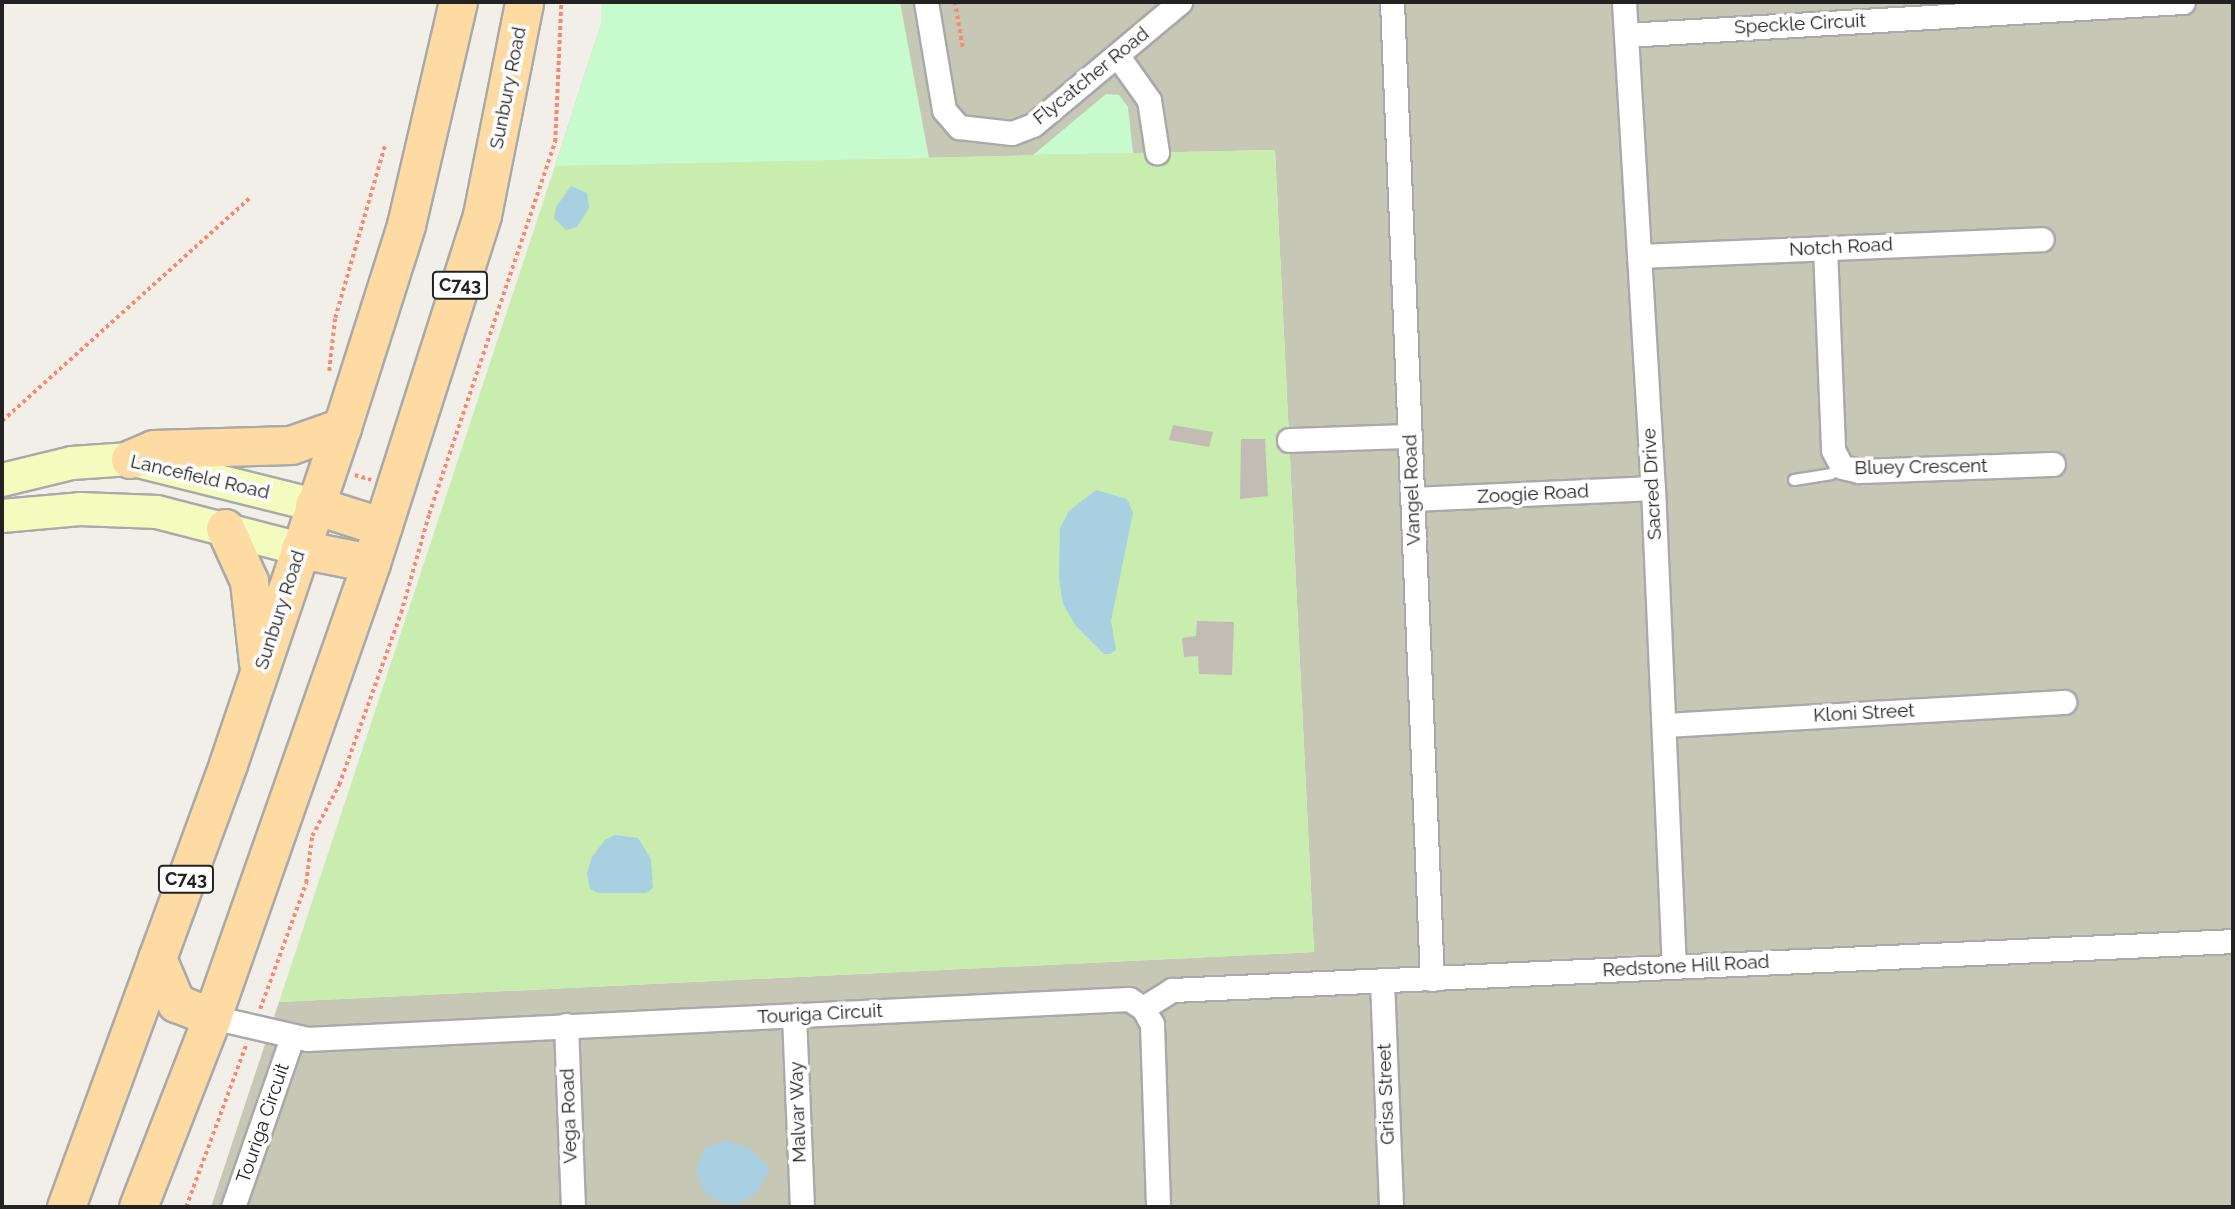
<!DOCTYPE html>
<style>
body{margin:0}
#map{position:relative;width:2235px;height:1209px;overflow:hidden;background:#f2efe9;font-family:Raleway,sans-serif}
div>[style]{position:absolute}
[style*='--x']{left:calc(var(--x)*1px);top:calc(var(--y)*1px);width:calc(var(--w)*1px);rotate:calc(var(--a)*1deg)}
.construction>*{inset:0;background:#c6c7b4}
.grass>*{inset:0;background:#c9ecaf}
.park>*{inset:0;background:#c7fbce}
.water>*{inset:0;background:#a9d0e0}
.building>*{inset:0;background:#c3bcb5}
.path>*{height:3.5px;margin-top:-1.75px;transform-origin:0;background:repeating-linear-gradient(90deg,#fc8770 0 3.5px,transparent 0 7px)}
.roads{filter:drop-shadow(2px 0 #a9a9a9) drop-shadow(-2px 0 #a9a9a9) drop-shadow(0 2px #a9a9a9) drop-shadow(0 -2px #a9a9a9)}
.lane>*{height:10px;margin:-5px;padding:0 5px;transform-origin:5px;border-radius:5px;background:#fff}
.street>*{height:23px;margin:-11.5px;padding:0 11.5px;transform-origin:11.5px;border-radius:11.5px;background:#fff}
.secondary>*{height:32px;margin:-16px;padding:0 16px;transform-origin:16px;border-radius:16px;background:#f4fbbe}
.primary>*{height:37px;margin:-18.5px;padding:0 18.5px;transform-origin:18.5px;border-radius:18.5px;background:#fddba3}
span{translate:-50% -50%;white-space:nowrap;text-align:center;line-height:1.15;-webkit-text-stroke:7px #fff;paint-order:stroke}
.shield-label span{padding:2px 5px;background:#fff;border:2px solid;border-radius:5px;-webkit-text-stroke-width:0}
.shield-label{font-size:18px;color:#222;font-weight:700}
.street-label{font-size:19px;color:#222}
.frame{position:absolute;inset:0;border:4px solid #222;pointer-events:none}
</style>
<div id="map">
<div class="construction">
<i style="clip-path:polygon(601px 2px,2233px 2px,2233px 1207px,211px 1207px,279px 1002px,1314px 952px,1275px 150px,555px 166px,601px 24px)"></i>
</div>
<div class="grass">
<i style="clip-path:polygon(1275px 150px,1314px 952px,279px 1002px,555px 166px)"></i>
</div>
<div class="park">
<i style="clip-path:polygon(601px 2px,900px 2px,929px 158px,555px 166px,601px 24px)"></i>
<i style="clip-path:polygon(1106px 94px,1119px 95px,1128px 107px,1133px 153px,1033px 155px)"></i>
</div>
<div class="water">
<i style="clip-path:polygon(571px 186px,587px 193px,589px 208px,577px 227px,566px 230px,554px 218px,556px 207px)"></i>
<i style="clip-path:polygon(1096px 490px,1127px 499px,1133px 513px,1111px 621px,1116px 650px,1110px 654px,1104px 654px,1076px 626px,1063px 604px,1059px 579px,1060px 528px,1069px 511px)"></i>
<i style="clip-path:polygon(615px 835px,638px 838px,651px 859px,653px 888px,646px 893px,598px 893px,590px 889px,587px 873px,592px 857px,605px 840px)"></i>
<i style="clip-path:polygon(726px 1140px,749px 1148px,770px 1168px,758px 1192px,736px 1206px,717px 1201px,703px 1190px,696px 1169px,705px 1148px)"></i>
</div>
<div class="building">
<i style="clip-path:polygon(1173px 425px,1213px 432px,1209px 447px,1169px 440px)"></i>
<i style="clip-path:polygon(1241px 439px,1265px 439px,1268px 496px,1240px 499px)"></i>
<i style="clip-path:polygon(1197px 621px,1234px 622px,1232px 675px,1199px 674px,1198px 656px,1184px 657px,1182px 638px,1196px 636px)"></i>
</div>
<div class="path">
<i style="--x:955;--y:2;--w:47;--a:80.1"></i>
<i style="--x:329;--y:371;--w:53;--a:-83.5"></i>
<i style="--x:335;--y:318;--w:180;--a:-73.9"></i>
<i style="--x:2;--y:421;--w:334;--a:-42"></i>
<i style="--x:355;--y:475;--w:17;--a:17"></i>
<i style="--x:260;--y:1009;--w:134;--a:-69.9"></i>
<i style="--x:306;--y:883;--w:47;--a:-82.7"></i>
<i style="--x:312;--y:836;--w:58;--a:-62.1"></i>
<i style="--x:339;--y:785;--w:183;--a:-70.2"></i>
<i style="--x:401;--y:613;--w:103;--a:-74.2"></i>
<i style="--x:429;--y:514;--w:393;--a:-71.3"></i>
<i style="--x:555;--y:142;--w:140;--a:-87.5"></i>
<i style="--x:186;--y:1207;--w:173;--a:-69.7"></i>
</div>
<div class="roads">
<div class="lane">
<i style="--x:1794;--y:480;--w:37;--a:-9"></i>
<i style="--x:1831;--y:474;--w:13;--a:-32"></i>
</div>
<div class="street">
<i style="--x:926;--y:2;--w:109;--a:80.5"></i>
<i style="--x:944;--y:110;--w:23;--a:49"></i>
<i style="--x:959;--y:127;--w:53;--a:6.5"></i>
<i style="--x:1012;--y:133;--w:22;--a:-21"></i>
<i style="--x:1033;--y:125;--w:192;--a:-39.9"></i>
<i style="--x:1392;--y:2;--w:978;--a:87.66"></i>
<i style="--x:1624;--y:2;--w:487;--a:86.6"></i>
<i style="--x:1653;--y:488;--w:479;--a:87.5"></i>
<i style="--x:1626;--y:35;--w:558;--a:-3.39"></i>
<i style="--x:1117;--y:55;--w:55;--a:54.6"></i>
<i style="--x:1149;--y:100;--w:53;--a:81.3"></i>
<i style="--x:1825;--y:248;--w:202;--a:87.7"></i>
<i style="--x:1833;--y:450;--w:19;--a:62"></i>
<i style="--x:1842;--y:467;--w:17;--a:13"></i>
<i style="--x:1859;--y:471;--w:194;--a:-2.1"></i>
<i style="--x:1639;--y:256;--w:403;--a:-2.4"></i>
<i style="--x:1289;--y:440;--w:121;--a:-1.9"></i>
<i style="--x:1413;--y:499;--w:240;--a:-2.6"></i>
<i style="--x:1664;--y:725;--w:401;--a:-3.3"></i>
<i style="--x:1382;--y:981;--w:226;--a:87.7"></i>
<i style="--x:1143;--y:1008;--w:34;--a:-32"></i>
<i style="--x:1172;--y:990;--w:1062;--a:-2.64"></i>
<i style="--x:794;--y:1016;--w:191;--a:87.6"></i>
<i style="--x:212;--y:1017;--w:98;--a:13"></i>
<i style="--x:307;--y:1039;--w:823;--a:-2.79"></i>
<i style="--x:1129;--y:999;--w:17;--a:33"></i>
<i style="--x:1143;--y:1008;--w:18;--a:61"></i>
<i style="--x:1152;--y:1024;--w:183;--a:88.1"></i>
<i style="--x:566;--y:1025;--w:182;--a:87.8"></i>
<i style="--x:233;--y:1207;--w:179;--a:-70.8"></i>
</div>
<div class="secondary">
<i style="--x:2;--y:480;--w:72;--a:-13.7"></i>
<i style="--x:72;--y:463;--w:58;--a:-3.9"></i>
<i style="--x:130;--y:459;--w:190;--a:14"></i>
<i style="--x:2;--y:516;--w:78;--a:-5.1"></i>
<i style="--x:80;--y:509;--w:77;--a:2.2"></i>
<i style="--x:157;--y:512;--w:148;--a:14.5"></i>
</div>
<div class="primary">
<i style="--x:130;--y:459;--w:25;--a:-23"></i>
<i style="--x:153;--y:449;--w:138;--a:-1.7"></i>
<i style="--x:291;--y:445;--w:54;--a:-19.4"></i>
<i style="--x:314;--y:505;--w:72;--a:17.7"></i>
<i style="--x:225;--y:528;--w:58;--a:65.6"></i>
<i style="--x:249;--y:581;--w:82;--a:83.7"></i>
<i style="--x:300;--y:549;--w:72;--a:11.2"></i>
<i style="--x:157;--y:958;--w:49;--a:67.1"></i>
<i style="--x:176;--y:1003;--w:39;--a:21"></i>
<i style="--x:66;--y:1207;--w:472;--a:-69.9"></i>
<i style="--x:228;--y:764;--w:356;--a:-71.3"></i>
<i style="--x:342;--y:427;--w:212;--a:-72.4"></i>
<i style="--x:406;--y:225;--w:229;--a:-76.9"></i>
<i style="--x:138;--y:1207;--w:204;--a:-68.7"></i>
<i style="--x:212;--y:1017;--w:481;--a:-70.7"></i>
<i style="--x:371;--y:563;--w:365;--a:-72.3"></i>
<i style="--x:482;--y:215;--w:217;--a:-78.8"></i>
</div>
</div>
<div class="shield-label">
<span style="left:460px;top:285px">C743</span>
<span style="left:186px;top:879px">C743</span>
</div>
<div class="street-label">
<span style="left:1800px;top:24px;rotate:-3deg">Speckle Circuit</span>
<span style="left:1091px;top:76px;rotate:-39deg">Flycatcher Road</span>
<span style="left:508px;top:88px;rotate:-79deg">Sunbury Road</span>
<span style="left:1841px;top:247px;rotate:-3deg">Notch Road</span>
<span style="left:1921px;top:467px;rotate:-1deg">Bluey Crescent</span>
<span style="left:200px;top:477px;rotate:13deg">Lancefield Road</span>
<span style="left:1652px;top:484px;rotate:-93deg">Sacred Drive</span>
<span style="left:1412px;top:490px;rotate:-92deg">Vangel Road</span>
<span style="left:1533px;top:494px;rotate:-3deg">Zoogie Road</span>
<span style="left:280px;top:610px;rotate:-72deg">Sunbury Road</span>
<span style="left:1864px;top:713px;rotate:-3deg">Kloni Street</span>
<span style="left:1686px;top:966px;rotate:-3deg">Redstone Hill Road</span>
<span style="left:820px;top:1014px;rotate:-3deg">Touriga Circuit</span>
<span style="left:1386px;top:1094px;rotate:-92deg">Grisa Street</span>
<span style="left:798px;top:1112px;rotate:-92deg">Malvar Way</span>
<span style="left:569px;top:1116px;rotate:-92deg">Vega Road</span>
<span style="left:263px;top:1123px;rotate:-71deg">Touriga Circuit</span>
</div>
<div class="frame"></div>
</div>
